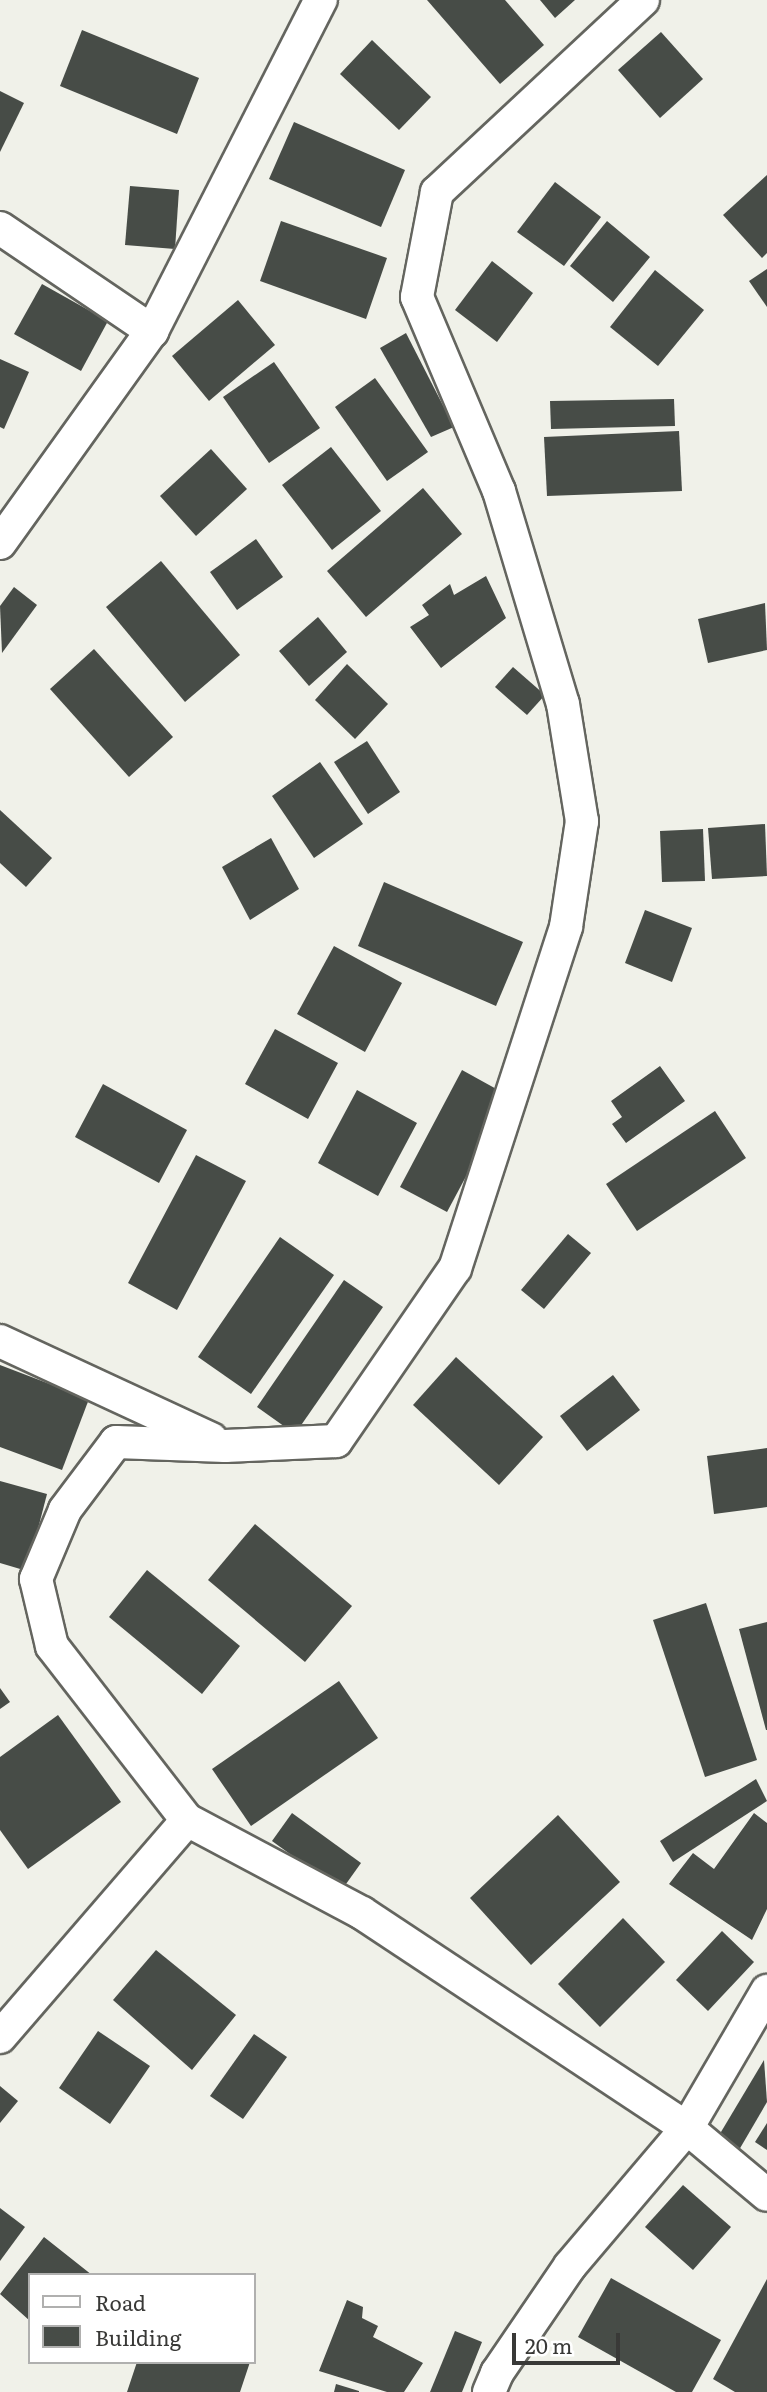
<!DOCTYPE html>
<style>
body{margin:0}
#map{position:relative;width:767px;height:2392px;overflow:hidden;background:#f0f1e9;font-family:Literata,serif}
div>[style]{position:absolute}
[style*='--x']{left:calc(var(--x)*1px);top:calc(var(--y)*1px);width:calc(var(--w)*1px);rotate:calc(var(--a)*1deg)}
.building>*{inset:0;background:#474c47}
.roads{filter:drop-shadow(2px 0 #64655f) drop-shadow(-2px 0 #64655f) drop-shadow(0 2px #64655f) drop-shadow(0 -2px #64655f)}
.street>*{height:32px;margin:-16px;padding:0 16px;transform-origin:16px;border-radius:16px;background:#fff}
span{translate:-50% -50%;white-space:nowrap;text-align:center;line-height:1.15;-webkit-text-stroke:7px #fff;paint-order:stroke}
.legend{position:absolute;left:28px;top:2273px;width:228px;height:91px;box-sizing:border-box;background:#fff;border:2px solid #b0b0af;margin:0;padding:9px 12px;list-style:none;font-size:21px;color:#393937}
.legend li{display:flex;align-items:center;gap:14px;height:35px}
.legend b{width:35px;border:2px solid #b0b0af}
.scale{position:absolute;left:512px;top:2333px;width:108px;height:32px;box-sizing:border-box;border:4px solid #393937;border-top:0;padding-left:9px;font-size:21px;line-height:24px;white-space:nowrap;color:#393937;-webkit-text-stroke:5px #fff;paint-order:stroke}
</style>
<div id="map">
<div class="building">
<i style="clip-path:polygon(427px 0,505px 0,544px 45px,500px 84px)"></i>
<i style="clip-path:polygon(540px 0,575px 0,555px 18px)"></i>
<i style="clip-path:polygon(82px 30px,199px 78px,177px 134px,60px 86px)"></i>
<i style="clip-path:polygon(661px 32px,703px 79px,660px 118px,618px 70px)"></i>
<i style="clip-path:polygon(372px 40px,431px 97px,399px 130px,340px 74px)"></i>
<i style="clip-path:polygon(0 91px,24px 103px,0 152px)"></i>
<i style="clip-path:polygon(294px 122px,405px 170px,381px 227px,269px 179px)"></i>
<i style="clip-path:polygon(767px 175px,767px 253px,762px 258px,723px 215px)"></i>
<i style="clip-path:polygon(555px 182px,601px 217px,564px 266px,517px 232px)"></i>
<i style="clip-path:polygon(130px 186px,179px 190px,175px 249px,125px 245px)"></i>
<i style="clip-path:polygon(281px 221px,387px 258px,366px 319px,260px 281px)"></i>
<i style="clip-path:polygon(607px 221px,650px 257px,613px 302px,570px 266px)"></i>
<i style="clip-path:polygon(492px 261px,533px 293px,497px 342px,455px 310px)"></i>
<i style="clip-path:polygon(767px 269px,767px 307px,749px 281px)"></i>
<i style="clip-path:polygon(655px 270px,704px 310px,658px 366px,610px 327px)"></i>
<i style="clip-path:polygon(42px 284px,108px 321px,81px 371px,14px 334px)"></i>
<i style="clip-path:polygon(238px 300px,275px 345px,209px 401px,172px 356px)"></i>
<i style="clip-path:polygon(406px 333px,454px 427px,431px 437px,380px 348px)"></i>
<i style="clip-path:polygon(0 359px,29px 372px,4px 429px,0 427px)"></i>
<i style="clip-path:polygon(274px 362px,320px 428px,269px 463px,223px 397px)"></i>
<i style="clip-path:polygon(375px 378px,428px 452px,387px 481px,335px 407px)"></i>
<i style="clip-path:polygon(674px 399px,675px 426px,551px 429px,550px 401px)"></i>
<i style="clip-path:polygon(679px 431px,682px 491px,547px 496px,544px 437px)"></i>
<i style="clip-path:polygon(331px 447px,381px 511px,332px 550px,282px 485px)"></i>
<i style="clip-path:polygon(211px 449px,247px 489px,196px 536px,160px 496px)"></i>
<i style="clip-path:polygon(423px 488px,462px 534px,366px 617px,327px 571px)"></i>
<i style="clip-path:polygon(256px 539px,283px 577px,237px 610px,210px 572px)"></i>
<i style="clip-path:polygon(161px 561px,240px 655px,185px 702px,106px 607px)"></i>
<i style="clip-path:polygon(486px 576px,506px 618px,441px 668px,410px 627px,429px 615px,422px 605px,450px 584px,454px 595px)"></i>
<i style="clip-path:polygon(14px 587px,37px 605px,2px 653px,0 606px)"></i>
<i style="clip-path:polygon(765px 603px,767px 650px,708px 663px,698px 619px)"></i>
<i style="clip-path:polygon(318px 617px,347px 652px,309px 686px,279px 651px)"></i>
<i style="clip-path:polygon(94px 649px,173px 737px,129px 777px,50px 689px)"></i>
<i style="clip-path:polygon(347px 664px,388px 704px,355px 739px,315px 700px)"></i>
<i style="clip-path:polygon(513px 667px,545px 695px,527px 715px,495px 687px)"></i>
<i style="clip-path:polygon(367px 741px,400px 792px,368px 814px,334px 762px)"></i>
<i style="clip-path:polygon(320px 762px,363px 824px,314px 858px,272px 796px)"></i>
<i style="clip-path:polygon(0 810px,52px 858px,26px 887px,0 863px)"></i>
<i style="clip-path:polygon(765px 824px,767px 876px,712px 879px,708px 828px)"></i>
<i style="clip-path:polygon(703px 829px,705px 881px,662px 882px,660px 831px)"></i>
<i style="clip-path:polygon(271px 838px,299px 889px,250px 920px,222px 867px)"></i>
<i style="clip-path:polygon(384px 882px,523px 942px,496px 1006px,358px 946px)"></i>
<i style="clip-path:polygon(645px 910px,692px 928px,672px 982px,625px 963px)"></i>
<i style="clip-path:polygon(334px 946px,402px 983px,365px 1052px,297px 1014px)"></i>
<i style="clip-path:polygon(275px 1029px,338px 1063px,308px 1119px,245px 1084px)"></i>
<i style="clip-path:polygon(660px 1066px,685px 1101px,626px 1143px,612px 1124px,622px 1117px,611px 1101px)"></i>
<i style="clip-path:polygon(462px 1070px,509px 1096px,447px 1212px,400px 1187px)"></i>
<i style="clip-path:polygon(103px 1084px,187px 1130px,159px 1183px,75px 1137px)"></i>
<i style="clip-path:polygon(357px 1090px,417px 1123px,378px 1196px,318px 1163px)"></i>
<i style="clip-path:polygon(715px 1111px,746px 1158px,637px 1231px,606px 1184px)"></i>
<i style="clip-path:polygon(196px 1155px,246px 1181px,177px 1310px,128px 1283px)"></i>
<i style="clip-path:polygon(568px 1234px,591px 1253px,544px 1309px,521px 1290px)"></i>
<i style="clip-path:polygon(280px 1237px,334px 1275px,251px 1394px,198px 1357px)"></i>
<i style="clip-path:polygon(344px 1280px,383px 1307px,295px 1434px,257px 1407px)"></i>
<i style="clip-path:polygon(456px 1357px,543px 1437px,499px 1485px,413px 1405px)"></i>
<i style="clip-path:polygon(0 1365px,89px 1399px,62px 1470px,0 1447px)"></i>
<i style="clip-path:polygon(613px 1375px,640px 1410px,587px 1451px,560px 1416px)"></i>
<i style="clip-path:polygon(767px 1448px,767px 1507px,714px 1514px,707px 1456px)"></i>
<i style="clip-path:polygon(0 1481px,47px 1494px,27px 1571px,0 1563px)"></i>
<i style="clip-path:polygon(255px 1524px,352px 1606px,305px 1662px,208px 1580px)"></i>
<i style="clip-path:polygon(147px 1570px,240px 1646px,202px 1694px,109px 1617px)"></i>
<i style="clip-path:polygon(706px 1603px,757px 1760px,705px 1777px,653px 1620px)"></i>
<i style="clip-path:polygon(767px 1622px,767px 1730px,766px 1730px,739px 1629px)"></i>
<i style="clip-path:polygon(339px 1681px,378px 1738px,251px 1826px,212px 1769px)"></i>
<i style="clip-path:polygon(0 1688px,10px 1702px,0 1709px)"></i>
<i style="clip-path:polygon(58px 1715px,121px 1802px,28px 1869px,0 1830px,0 1757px)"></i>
<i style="clip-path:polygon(756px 1779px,767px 1801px,673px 1862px,660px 1841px)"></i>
<i style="clip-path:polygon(292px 1813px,361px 1863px,341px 1891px,272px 1841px)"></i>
<i style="clip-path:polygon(754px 1813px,767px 1823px,767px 1909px,752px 1940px,669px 1884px,693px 1853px,714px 1869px)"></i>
<i style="clip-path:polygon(558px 1815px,620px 1882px,531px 1965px,470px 1898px)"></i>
<i style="clip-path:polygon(623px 1918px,665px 1962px,600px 2027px,558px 1984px)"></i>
<i style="clip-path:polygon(722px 1931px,754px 1962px,708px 2011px,676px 1980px)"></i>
<i style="clip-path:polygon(156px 1950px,236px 2015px,192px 2070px,113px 2000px)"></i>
<i style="clip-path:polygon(98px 2031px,150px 2066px,110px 2124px,59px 2088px)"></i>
<i style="clip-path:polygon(254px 2034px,287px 2057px,243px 2119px,210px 2096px)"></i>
<i style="clip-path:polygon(764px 2060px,767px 2102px,739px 2150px,718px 2137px)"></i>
<i style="clip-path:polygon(0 2086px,18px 2101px,0 2123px)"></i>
<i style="clip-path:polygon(767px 2123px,767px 2150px,755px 2142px)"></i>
<i style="clip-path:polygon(683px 2185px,731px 2227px,693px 2270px,645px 2227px)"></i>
<i style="clip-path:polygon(0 2208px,25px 2227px,0 2261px)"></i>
<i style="clip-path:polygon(44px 2237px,92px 2275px,30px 2275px,30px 2321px,0 2294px)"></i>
<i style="clip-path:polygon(611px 2278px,721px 2340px,692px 2392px,676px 2392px,578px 2337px)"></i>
<i style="clip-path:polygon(767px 2279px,767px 2392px,735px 2392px,713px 2379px)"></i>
<i style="clip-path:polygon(347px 2300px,363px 2307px,362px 2318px,378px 2326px,373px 2337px,423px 2363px,404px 2392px,387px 2392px,319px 2371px)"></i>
<i style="clip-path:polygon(455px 2331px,482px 2342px,462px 2392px,430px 2392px)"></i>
<i style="clip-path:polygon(137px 2362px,250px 2362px,240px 2392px,127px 2392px)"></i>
<i style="clip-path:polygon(336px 2384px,359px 2391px,359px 2392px,334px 2392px)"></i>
</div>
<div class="roads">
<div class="street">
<i style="--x:643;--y:0;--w:282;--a:137"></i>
<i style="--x:437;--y:192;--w:107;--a:100.8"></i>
<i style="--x:417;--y:297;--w:211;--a:67.1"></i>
<i style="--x:499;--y:491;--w:222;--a:73.3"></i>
<i style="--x:563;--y:704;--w:119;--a:80.8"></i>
<i style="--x:582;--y:821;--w:107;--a:98.6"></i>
<i style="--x:566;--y:927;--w:359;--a:108"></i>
<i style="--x:455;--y:1268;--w:210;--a:124.5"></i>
<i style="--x:336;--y:1441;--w:111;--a:177.4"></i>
<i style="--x:225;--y:1446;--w:109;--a:-177.9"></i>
<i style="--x:116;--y:1442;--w:85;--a:126.9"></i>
<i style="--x:65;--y:1510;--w:75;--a:112.8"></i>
<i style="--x:36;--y:1579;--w:69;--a:76.6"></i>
<i style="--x:52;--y:1646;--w:220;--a:52.2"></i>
<i style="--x:187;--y:1820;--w:198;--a:28"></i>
<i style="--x:362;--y:1913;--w:390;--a:33.5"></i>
<i style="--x:687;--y:2128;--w:104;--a:39.9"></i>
<i style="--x:0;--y:228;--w:184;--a:34.1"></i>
<i style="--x:0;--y:543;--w:261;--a:-54.4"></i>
<i style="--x:152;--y:331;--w:372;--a:-63"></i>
<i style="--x:0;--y:1341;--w:233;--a:24.9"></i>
<i style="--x:0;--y:2037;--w:286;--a:-49.2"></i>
<i style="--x:489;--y:2392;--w:21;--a:-67"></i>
<i style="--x:497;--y:2373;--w:130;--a:-55.7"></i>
<i style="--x:570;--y:2266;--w:181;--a:-49.7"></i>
<i style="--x:687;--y:2128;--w:159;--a:-59.7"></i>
</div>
</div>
<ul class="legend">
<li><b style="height:9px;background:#fff"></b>Road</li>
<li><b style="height:19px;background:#474c47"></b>Building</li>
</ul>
<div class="scale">20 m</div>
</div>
